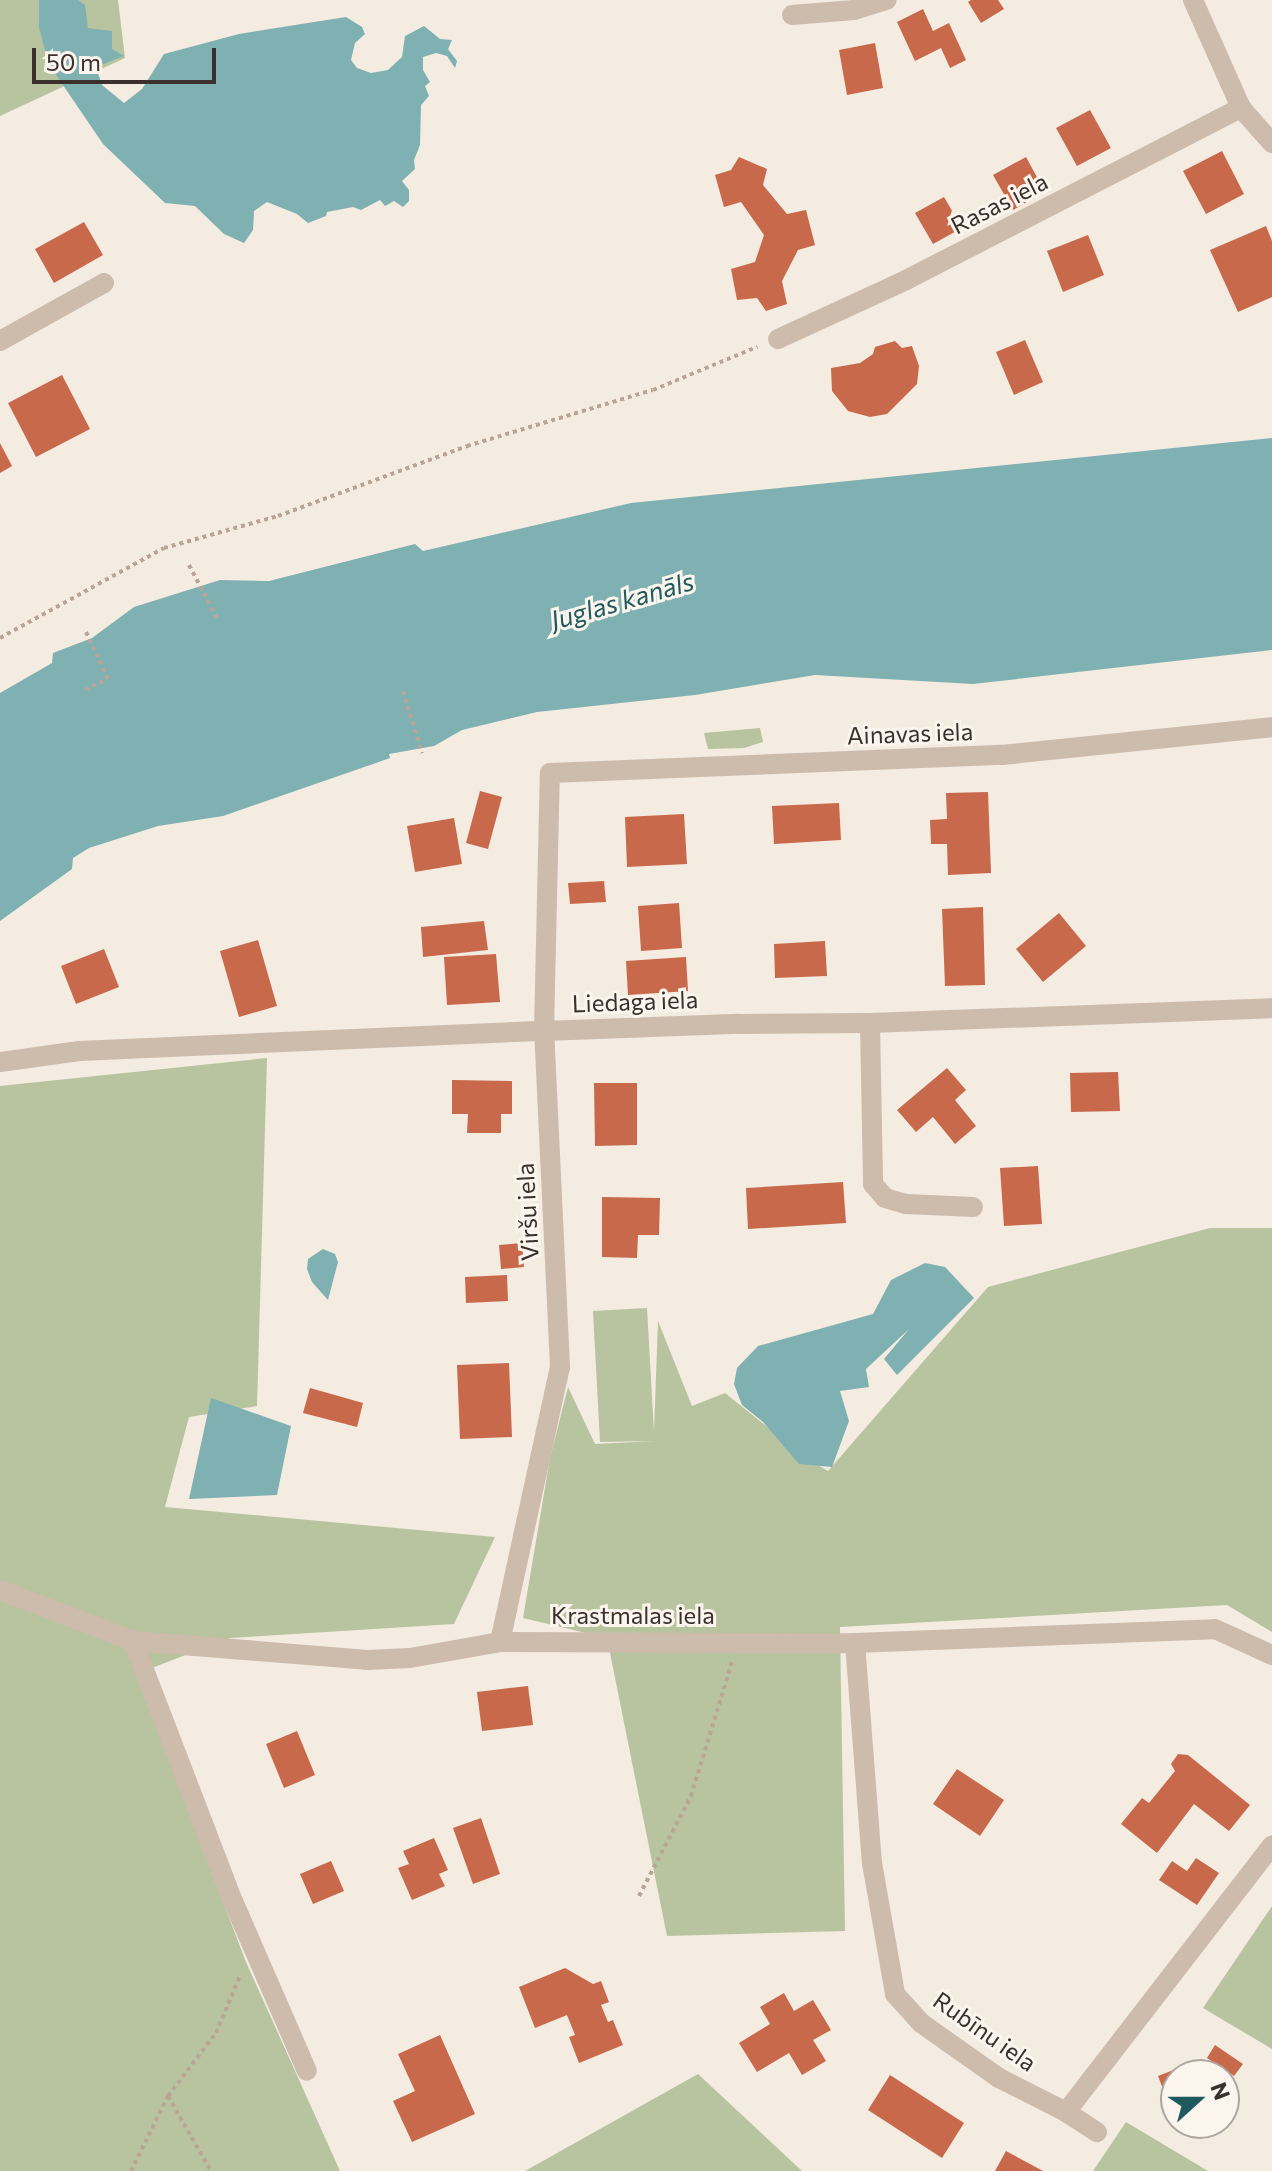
<!DOCTYPE html>
<meta charset="utf-8">
<style>
body{margin:0}
#map{position:relative;width:1272px;height:2171px;overflow:hidden;background:#f4ebe1;font-family:Commissioner,sans-serif}
div>[style]{position:absolute}
[style*='--x']{left:calc(var(--x)*1px);top:calc(var(--y)*1px);width:calc(var(--w)*1px);rotate:calc(var(--a)*1deg)}
.green>*{inset:0;background:#b8c4a0}
.water>*{inset:0;background:#7fb0b2}
.building>*{inset:0;background:#c8694b}
.path>*{height:4px;margin-top:-2px;transform-origin:0;background:repeating-linear-gradient(90deg,#b9a596 0 4px,transparent 0 8px)}
.minor>*{height:20px;margin:-10px;padding:0 10px;transform-origin:10px;border-radius:10px;background:#cdbbac}
span{translate:-50% -50%;white-space:nowrap;text-align:center;line-height:1.15;-webkit-text-stroke:6px #fbf5ee;paint-order:stroke}
.street-label{font-size:24px;color:#3b302b}
.water-label{font-size:26px;color:#1f5a5e;font-style:italic}
.north{position:absolute;left:1160px;top:2059px;width:80px;height:80px;box-sizing:border-box;background:#fbf5ee;border:2px solid #aea6a0;border-radius:50%;rotate:69deg;font-size:22px;font-weight:700;line-height:32px;text-align:center;color:#3b302b}
.north::after{content:'';display:block;margin:auto;width:28px;height:36px;background:#1f5a5e;clip-path:polygon(50% 0,100% 100%,50% 72%,0 100%)}
.scale{position:absolute;left:32px;top:48px;width:184px;height:36px;box-sizing:border-box;border:4px solid #3b302b;border-top:0;padding-left:10px;font-size:24px;line-height:28px;white-space:nowrap;color:#3b302b;-webkit-text-stroke:6px #fbf5ee;paint-order:stroke}
</style>
<div id="map">
<div class="green">
<i style="clip-path:polygon(0 0,118px 0,125px 58px,0 116px)"></i>
<i style="clip-path:polygon(760px 728px,763px 742px,744px 748px,708px 749px,704px 733px)"></i>
<i style="clip-path:polygon(267px 1058px,257px 1406px,189px 1417px,165px 1507px,495px 1537px,454px 1624px,230px 1638px,136px 1674px,246px 1962px,340px 2171px,0 2171px,0 1086px)"></i>
<i style="clip-path:polygon(1210px 1228px,1272px 1228px,1272px 1632px,1227px 1605px,840px 1627px,845px 1931px,667px 1936px,607px 1638px,523px 1618px,550px 1458px,568px 1387px,595px 1444px,655px 1441px,600px 1442px,593px 1311px,647px 1308px,654px 1432px,658px 1321px,692px 1406px,725px 1393px,806px 1458px,828px 1471px,988px 1287px)"></i>
<i style="clip-path:polygon(1272px 1906px,1272px 2049px,1203px 2008px)"></i>
<i style="clip-path:polygon(698px 2074px,802px 2171px,525px 2171px)"></i>
<i style="clip-path:polygon(1126px 2122px,1208px 2171px,1093px 2171px)"></i>
</div>
<div class="water">
<i style="clip-path:polygon(39px 0,78px 0,85px 5px,88px 28px,112px 31px,112px 49px,124px 56px,96px 67px,102px 85px,124px 103px,142px 89px,164px 54px,239px 34px,346px 17px,362px 27px,365px 34px,355px 43px,351px 60px,357px 68px,371px 73px,388px 70px,402px 57px,405px 36px,424px 26px,440px 39px,452px 40px,448px 49px,457px 61px,455px 68px,447px 56px,436px 53px,423px 57px,423px 70px,430px 82px,425px 86px,429px 96px,421px 105px,420px 145px,414px 160px,415px 169px,402px 181px,409px 190px,409px 201px,403px 207px,394px 201px,385px 206px,380px 200px,361px 210px,353px 207px,327px 212px,326px 216px,308px 223px,297px 214px,267px 202px,254px 211px,253px 230px,244px 243px,224px 234px,195px 206px,165px 203px,103px 144px,48px 63px,39px 27px)"></i>
<i style="clip-path:polygon(1272px 438px,1272px 650px,973px 684px,815px 675px,695px 695px,537px 712px,462px 730px,434px 746px,389px 754px,390px 758px,373px 764px,223px 816px,158px 826px,89px 848px,73px 858px,72px 869px,0 921px,0 693px,52px 663px,53px 653px,92px 638px,134px 607px,220px 580px,269px 581px,415px 544px,423px 551px,631px 503px)"></i>
<i style="clip-path:polygon(323px 1249px,335px 1254px,338px 1262px,328px 1300px,312px 1282px,307px 1269px,308px 1259px)"></i>
<i style="clip-path:polygon(925px 1263px,945px 1267px,974px 1298px,897px 1375px,884px 1359px,909px 1329px,866px 1369px,869px 1387px,840px 1391px,849px 1421px,832px 1467px,799px 1464px,763px 1422px,742px 1405px,734px 1384px,737px 1368px,758px 1346px,873px 1314px,891px 1280px)"></i>
<i style="clip-path:polygon(211px 1398px,291px 1426px,277px 1495px,189px 1499px)"></i>
</div>
<div class="building">
<i style="clip-path:polygon(971px 0,998px 0,1004px 9px,981px 23px,968px 2px)"></i>
<i style="clip-path:polygon(923px 9px,933px 31px,949px 23px,966px 60px,950px 68px,941px 48px,915px 61px,897px 22px)"></i>
<i style="clip-path:polygon(875px 43px,883px 88px,847px 95px,839px 50px)"></i>
<i style="clip-path:polygon(1090px 110px,1111px 148px,1077px 166px,1056px 128px)"></i>
<i style="clip-path:polygon(1222px 151px,1244px 194px,1206px 214px,1183px 171px)"></i>
<i style="clip-path:polygon(739px 157px,767px 169px,763px 185px,787px 214px,806px 210px,815px 245px,798px 250px,782px 281px,787px 304px,766px 311px,757px 298px,737px 300px,731px 269px,755px 262px,764px 235px,741px 202px,724px 207px,715px 175px,731px 170px)"></i>
<i style="clip-path:polygon(1026px 157px,1045px 192px,1013px 210px,993px 175px)"></i>
<i style="clip-path:polygon(944px 197px,962px 228px,933px 244px,915px 213px)"></i>
<i style="clip-path:polygon(84px 222px,103px 255px,54px 283px,35px 249px)"></i>
<i style="clip-path:polygon(1266px 226px,1272px 241px,1272px 297px,1238px 312px,1210px 250px)"></i>
<i style="clip-path:polygon(1088px 235px,1104px 275px,1063px 292px,1047px 251px)"></i>
<i style="clip-path:polygon(1025px 340px,1043px 382px,1014px 395px,996px 352px)"></i>
<i style="clip-path:polygon(895px 341px,902px 348px,912px 346px,919px 366px,917px 384px,887px 414px,870px 417px,848px 411px,832px 391px,831px 368px,860px 363px,873px 354px,875px 347px)"></i>
<i style="clip-path:polygon(62px 375px,90px 429px,36px 457px,8px 403px)"></i>
<i style="clip-path:polygon(0 443px,12px 466px,0 473px)"></i>
<i style="clip-path:polygon(480px 791px,502px 797px,488px 849px,466px 843px)"></i>
<i style="clip-path:polygon(988px 792px,991px 873px,948px 875px,947px 844px,931px 844px,930px 820px,947px 819px,946px 793px)"></i>
<i style="clip-path:polygon(839px 803px,841px 840px,774px 844px,772px 806px)"></i>
<i style="clip-path:polygon(684px 814px,687px 864px,627px 867px,625px 817px)"></i>
<i style="clip-path:polygon(454px 818px,462px 864px,415px 872px,407px 826px)"></i>
<i style="clip-path:polygon(604px 881px,606px 902px,570px 904px,568px 883px)"></i>
<i style="clip-path:polygon(679px 903px,682px 948px,641px 951px,638px 906px)"></i>
<i style="clip-path:polygon(983px 907px,985px 985px,945px 986px,942px 909px)"></i>
<i style="clip-path:polygon(1059px 913px,1086px 946px,1043px 982px,1016px 949px)"></i>
<i style="clip-path:polygon(484px 921px,488px 950px,423px 957px,421px 927px)"></i>
<i style="clip-path:polygon(258px 940px,277px 1006px,239px 1017px,220px 951px)"></i>
<i style="clip-path:polygon(825px 941px,827px 976px,775px 978px,774px 944px)"></i>
<i style="clip-path:polygon(104px 949px,119px 987px,76px 1004px,61px 966px)"></i>
<i style="clip-path:polygon(496px 954px,500px 1002px,447px 1005px,444px 957px)"></i>
<i style="clip-path:polygon(686px 957px,688px 991px,628px 995px,626px 961px)"></i>
<i style="clip-path:polygon(947px 1068px,966px 1090px,955px 1100px,976px 1126px,955px 1144px,933px 1117px,916px 1132px,897px 1110px)"></i>
<i style="clip-path:polygon(1118px 1072px,1120px 1111px,1071px 1112px,1070px 1073px)"></i>
<i style="clip-path:polygon(452px 1080px,512px 1081px,512px 1114px,501px 1114px,501px 1133px,467px 1133px,468px 1114px,452px 1114px)"></i>
<i style="clip-path:polygon(594px 1083px,637px 1083px,637px 1145px,595px 1146px)"></i>
<i style="clip-path:polygon(1038px 1166px,1042px 1224px,1004px 1226px,1000px 1168px)"></i>
<i style="clip-path:polygon(843px 1182px,846px 1223px,748px 1229px,746px 1188px)"></i>
<i style="clip-path:polygon(602px 1197px,660px 1198px,659px 1235px,638px 1235px,637px 1258px,602px 1257px)"></i>
<i style="clip-path:polygon(522px 1243px,524px 1267px,501px 1269px,499px 1245px)"></i>
<i style="clip-path:polygon(507px 1275px,508px 1301px,466px 1303px,465px 1277px)"></i>
<i style="clip-path:polygon(509px 1363px,512px 1437px,460px 1439px,457px 1365px)"></i>
<i style="clip-path:polygon(310px 1388px,363px 1403px,357px 1427px,303px 1413px)"></i>
<i style="clip-path:polygon(528px 1686px,533px 1725px,482px 1731px,477px 1692px)"></i>
<i style="clip-path:polygon(297px 1731px,315px 1775px,284px 1788px,266px 1744px)"></i>
<i style="clip-path:polygon(1178px 1754px,1188px 1755px,1250px 1805px,1229px 1831px,1194px 1804px,1157px 1853px,1121px 1824px,1142px 1798px,1149px 1803px,1175px 1771px,1171px 1764px)"></i>
<i style="clip-path:polygon(957px 1769px,1004px 1800px,980px 1836px,933px 1804px)"></i>
<i style="clip-path:polygon(481px 1818px,500px 1874px,473px 1884px,453px 1828px)"></i>
<i style="clip-path:polygon(434px 1838px,448px 1870px,439px 1874px,445px 1886px,412px 1900px,398px 1868px,409px 1864px,403px 1851px)"></i>
<i style="clip-path:polygon(1196px 1858px,1219px 1873px,1197px 1905px,1159px 1880px,1172px 1861px,1187px 1871px)"></i>
<i style="clip-path:polygon(331px 1861px,344px 1891px,313px 1904px,300px 1874px)"></i>
<i style="clip-path:polygon(565px 1968px,593px 1984px,601px 1981px,609px 2002px,601px 2005px,608px 2022px,613px 2020px,623px 2045px,579px 2063px,569px 2037px,575px 2035px,567px 2015px,535px 2028px,519px 1987px)"></i>
<i style="clip-path:polygon(784px 1993px,794px 2011px,813px 2000px,831px 2030px,813px 2040px,826px 2061px,802px 2075px,789px 2053px,757px 2072px,739px 2043px,770px 2024px,760px 2007px)"></i>
<i style="clip-path:polygon(440px 2035px,475px 2114px,412px 2142px,393px 2101px,415px 2091px,398px 2054px)"></i>
<i style="clip-path:polygon(1215px 2045px,1243px 2064px,1234px 2076px,1207px 2058px)"></i>
<i style="clip-path:polygon(1202px 2059px,1208px 2075px,1176px 2075px,1176px 2123px,1158px 2076px)"></i>
<i style="clip-path:polygon(890px 2075px,964px 2123px,942px 2158px,868px 2110px)"></i>
<i style="clip-path:polygon(1006px 2151px,1043px 2171px,995px 2171px)"></i>
</div>
<div class="path">
<i style="--x:189;--y:565;--w:62;--a:62.2"></i>
<i style="--x:0;--y:638;--w:187;--a:-28.8"></i>
<i style="--x:164;--y:548;--w:118;--a:-15.7"></i>
<i style="--x:278;--y:516;--w:202;--a:-20.3"></i>
<i style="--x:467;--y:446;--w:194;--a:-16.8"></i>
<i style="--x:653;--y:390;--w:113;--a:-22.5"></i>
<i style="--x:85;--y:690;--w:25;--a:-26"></i>
<i style="--x:108;--y:679;--w:52;--a:-115.1"></i>
<i style="--x:403;--y:691;--w:65;--a:73"></i>
<i style="--x:639;--y:1896;--w:113;--a:-62.5"></i>
<i style="--x:691;--y:1796;--w:140;--a:-73"></i>
<i style="--x:168;--y:2096;--w:86;--a:60.2"></i>
<i style="--x:131;--y:2171;--w:84;--a:-63.7"></i>
<i style="--x:168;--y:2096;--w:79;--a:-52.7"></i>
<i style="--x:216;--y:2033;--w:62;--a:-67.2"></i>
</div>
<div class="minor">
<i style="--x:1193;--y:0;--w:118;--a:66"></i>
<i style="--x:1241;--y:108;--w:47;--a:48.5"></i>
<i style="--x:792;--y:15;--w:62;--a:-4.6"></i>
<i style="--x:854;--y:10;--w:34;--a:-17"></i>
<i style="--x:778;--y:339;--w:141;--a:-24.7"></i>
<i style="--x:906;--y:280;--w:377;--a:-27.2"></i>
<i style="--x:0;--y:341;--w:119;--a:-29.1"></i>
<i style="--x:870;--y:1023;--w:161;--a:88.9"></i>
<i style="--x:873;--y:1184;--w:18;--a:49"></i>
<i style="--x:885;--y:1198;--w:22;--a:16"></i>
<i style="--x:906;--y:1204;--w:67;--a:2.6"></i>
<i style="--x:0;--y:1062;--w:80;--a:-7.9"></i>
<i style="--x:79;--y:1051;--w:465;--a:-2.5"></i>
<i style="--x:544;--y:1031;--w:195;--a:-2.1"></i>
<i style="--x:739;--y:1024;--w:131;--a:-0.4"></i>
<i style="--x:870;--y:1023;--w:402;--a:-2.1"></i>
<i style="--x:0;--y:1590;--w:142;--a:21"></i>
<i style="--x:133;--y:1641;--w:235;--a:4.6"></i>
<i style="--x:367;--y:1660;--w:43;--a:-2.7"></i>
<i style="--x:410;--y:1658;--w:91;--a:-10.1"></i>
<i style="--x:500;--y:1642;--w:355;--a:0.2"></i>
<i style="--x:855;--y:1643;--w:360;--a:-2.2"></i>
<i style="--x:1215;--y:1629;--w:63;--a:24.5"></i>
<i style="--x:133;--y:1641;--w:279;--a:69"></i>
<i style="--x:233;--y:1901;--w:185;--a:66.5"></i>
<i style="--x:500;--y:1642;--w:281;--a:-77.7"></i>
<i style="--x:560;--y:1367;--w:336;--a:-92.7"></i>
<i style="--x:544;--y:1031;--w:258;--a:-88.7"></i>
<i style="--x:550;--y:773;--w:452;--a:-2.3"></i>
<i style="--x:1002;--y:755;--w:271;--a:-5.9"></i>
<i style="--x:855;--y:1643;--w:221;--a:85.6"></i>
<i style="--x:872;--y:1863;--w:133;--a:80"></i>
<i style="--x:895;--y:1994;--w:39;--a:48"></i>
<i style="--x:921;--y:2023;--w:95;--a:35.2"></i>
<i style="--x:999;--y:2078;--w:75;--a:26.9"></i>
<i style="--x:1066;--y:2112;--w:337;--a:-52.3"></i>
<i style="--x:1066;--y:2112;--w:37;--a:33"></i>
</div>
<div class="street-label">
<span style="left:999px;top:203px;rotate:-27deg">Rasas iela</span>
<span style="left:910px;top:733px;rotate:-2deg">Ainavas iela</span>
<span style="left:635px;top:1001px;rotate:-2deg">Liedaga iela</span>
<span style="left:527px;top:1212px;rotate:-93deg">Viršu iela</span>
<span style="left:633px;top:1615px">Krastmalas iela</span>
<span style="left:985px;top:2031px;rotate:35deg">Rubīnu iela</span>
</div>
<div class="water-label">
<span style="left:622px;top:600px;rotate:-16deg">Juglas kanāls</span>
</div>
<div class="north">N</div>
<div class="scale">50 m</div>
</div>
